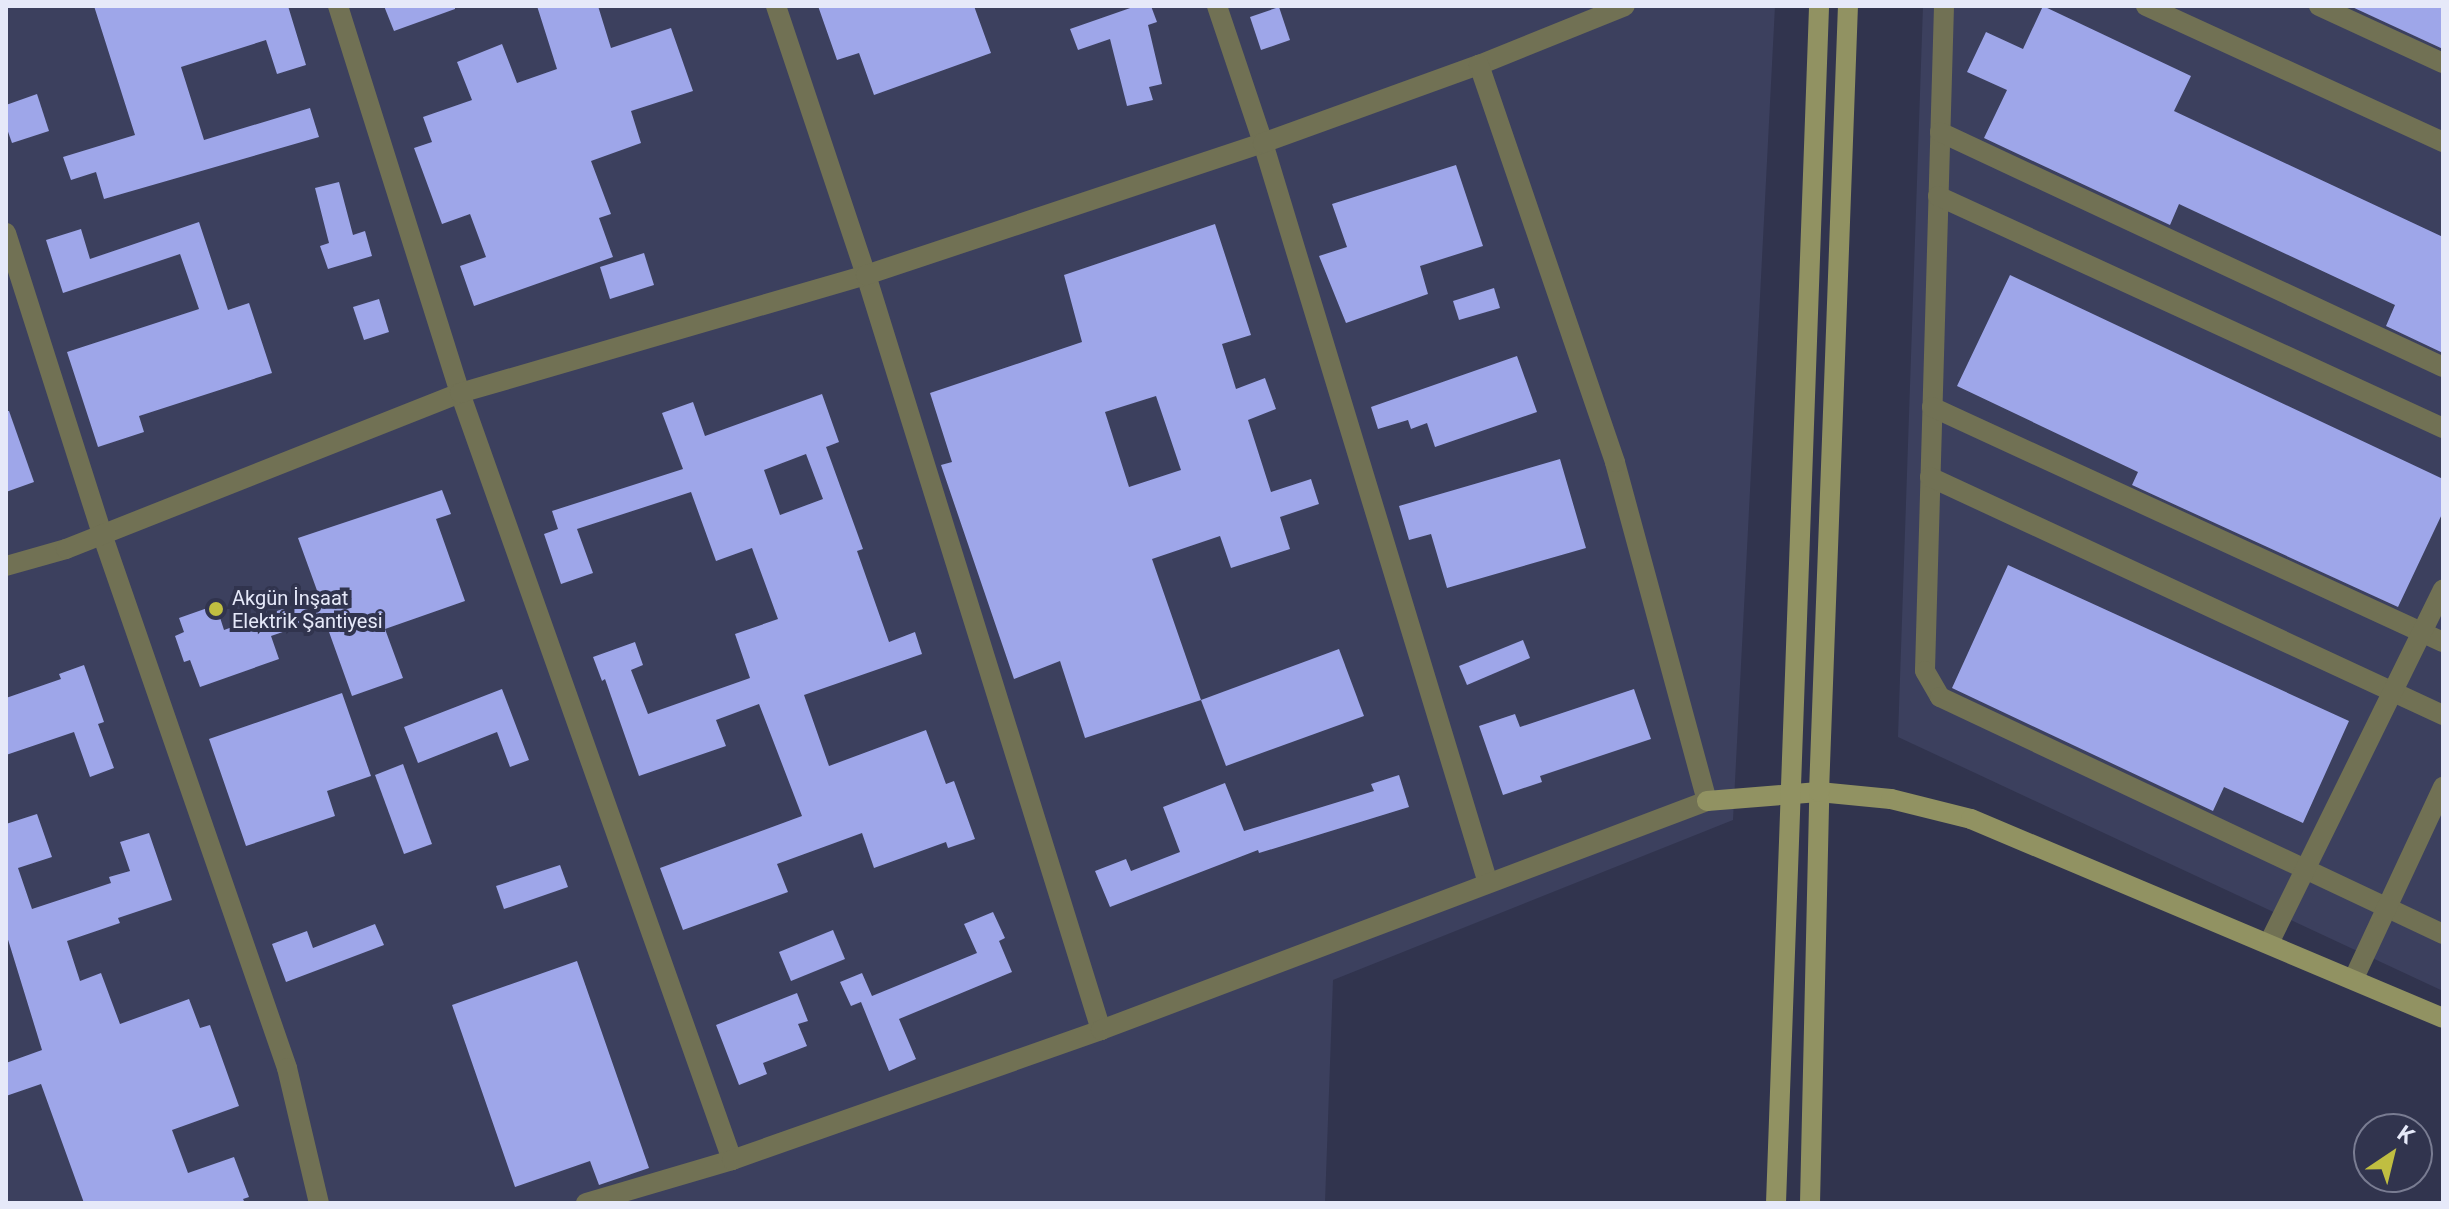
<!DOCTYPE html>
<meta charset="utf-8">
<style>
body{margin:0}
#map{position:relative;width:2449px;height:1209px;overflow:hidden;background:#31344e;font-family:Roboto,sans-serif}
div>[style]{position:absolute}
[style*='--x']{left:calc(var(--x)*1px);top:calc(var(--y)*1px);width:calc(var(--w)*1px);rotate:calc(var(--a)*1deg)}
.built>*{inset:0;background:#3c405e}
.building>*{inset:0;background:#9ea6e9}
.street>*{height:20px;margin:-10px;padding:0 10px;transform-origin:10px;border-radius:10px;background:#717154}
.secondary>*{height:20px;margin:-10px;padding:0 10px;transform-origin:10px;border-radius:10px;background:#919262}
.dots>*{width:22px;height:22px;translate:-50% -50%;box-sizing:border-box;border:4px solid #31344e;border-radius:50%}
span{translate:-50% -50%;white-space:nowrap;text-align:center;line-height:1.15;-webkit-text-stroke:8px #31344e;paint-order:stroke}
.poi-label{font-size:20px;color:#e6e9f9}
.left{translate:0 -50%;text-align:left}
.frame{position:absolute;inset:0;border:8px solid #e6e9f9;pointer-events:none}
.north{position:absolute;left:2353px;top:1113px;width:80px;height:80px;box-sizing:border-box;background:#31344e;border:2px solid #797c92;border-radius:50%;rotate:35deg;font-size:22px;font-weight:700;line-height:32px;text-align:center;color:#e6e9f9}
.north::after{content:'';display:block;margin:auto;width:28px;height:36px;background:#c0be41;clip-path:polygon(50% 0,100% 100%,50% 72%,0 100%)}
</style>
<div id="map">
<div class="built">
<i style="clip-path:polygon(6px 6px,1775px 6px,1733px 820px,1333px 980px,1325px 1203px,6px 1203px)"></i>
<i style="clip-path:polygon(1923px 6px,2443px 6px,2443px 991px,1898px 737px)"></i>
</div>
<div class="building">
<i style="clip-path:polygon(94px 6px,288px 6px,306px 65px,277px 74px,266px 40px,181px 67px,204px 140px,310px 108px,319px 137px,104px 199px,96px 172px,71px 180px,63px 157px,135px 135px)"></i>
<i style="clip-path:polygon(384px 6px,455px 6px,455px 9px,394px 31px)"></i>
<i style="clip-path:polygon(537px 6px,598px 6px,611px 48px,671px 28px,693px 91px,631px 111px,641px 143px,591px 161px,611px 214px,599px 218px,613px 257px,474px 306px,460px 266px,486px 257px,470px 214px,442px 224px,414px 148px,432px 142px,423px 117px,472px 100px,457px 62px,502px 44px,517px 83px,557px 69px)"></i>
<i style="clip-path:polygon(818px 6px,974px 6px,991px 53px,874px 95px,859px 53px,837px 60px)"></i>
<i style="clip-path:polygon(1136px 6px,1151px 6px,1157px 22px,1148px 25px,1162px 84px,1149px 87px,1153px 100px,1127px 106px,1110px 39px,1078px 50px,1070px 29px)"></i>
<i style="clip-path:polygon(2043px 6px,2191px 76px,2174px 111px,2443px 237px,2443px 353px,2386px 326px,2395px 305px,2179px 204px,2170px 225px,1984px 138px,2007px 90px,1967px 72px,1986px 32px,2023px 49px)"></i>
<i style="clip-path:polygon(2350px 6px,2443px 6px,2443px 49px)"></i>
<i style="clip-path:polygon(1279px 7px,1290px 40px,1261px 50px,1250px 17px)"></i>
<i style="clip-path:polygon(37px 94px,49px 131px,12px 143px,6px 126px,6px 105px)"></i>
<i style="clip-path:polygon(1456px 165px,1483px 246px,1420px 266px,1428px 294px,1346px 323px,1319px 256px,1347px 247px,1332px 204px)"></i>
<i style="clip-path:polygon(339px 182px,353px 235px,365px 231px,372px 256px,328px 269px,320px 246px,329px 243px,315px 188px)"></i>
<i style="clip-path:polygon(199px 222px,228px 310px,249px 303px,272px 373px,139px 416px,144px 432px,98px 447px,67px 352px,199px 309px,180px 254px,63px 293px,46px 240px,81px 229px,90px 259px)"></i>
<i style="clip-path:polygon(evenodd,1215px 224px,1251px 335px,1222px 344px,1236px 389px,1265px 378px,1276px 409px,1248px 420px,1271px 492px,1311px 479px,1319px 504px,1280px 517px,1290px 549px,1231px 568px,1220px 536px,1152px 559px,1201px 700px,1085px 738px,1060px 661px,1014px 679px,941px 465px,952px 462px,930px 393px,1082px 342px,1064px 275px,1215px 224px,1156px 396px,1181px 470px,1129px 487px,1105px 412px,1156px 396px)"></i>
<i style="clip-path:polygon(644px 253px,654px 285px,610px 299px,600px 267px)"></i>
<i style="clip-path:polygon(2010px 275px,2443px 479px,2443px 512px,2398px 607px,2132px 485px,2138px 472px,1957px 386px)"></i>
<i style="clip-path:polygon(1494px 288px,1500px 308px,1459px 320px,1453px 301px)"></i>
<i style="clip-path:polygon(379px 299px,389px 332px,364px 340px,353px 307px)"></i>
<i style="clip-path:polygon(1517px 356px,1537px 412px,1435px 447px,1427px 423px,1411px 429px,1408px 420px,1378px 429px,1371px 407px)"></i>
<i style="clip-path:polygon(evenodd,822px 394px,839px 442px,826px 447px,863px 549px,857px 551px,889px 642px,915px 632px,922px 654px,804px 695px,829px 766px,926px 730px,946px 784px,954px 781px,975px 839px,948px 848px,946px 842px,874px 868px,862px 833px,777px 864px,788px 892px,683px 930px,660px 868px,802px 816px,759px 704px,716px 720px,726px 746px,639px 776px,605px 679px,602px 681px,593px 657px,635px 642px,643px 665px,631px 670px,648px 714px,750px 678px,735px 634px,778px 619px,752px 548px,716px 561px,691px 492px,577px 529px,593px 573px,561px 584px,544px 534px,558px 529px,552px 511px,683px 469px,662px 413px,693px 402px,705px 436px,822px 394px,806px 454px,823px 499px,780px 515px,764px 470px,806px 454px)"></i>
<i style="clip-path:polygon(6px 411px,9px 411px,34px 482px,6px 492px)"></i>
<i style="clip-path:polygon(1560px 459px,1586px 548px,1447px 588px,1431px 534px,1409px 540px,1399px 506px)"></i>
<i style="clip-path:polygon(442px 490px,451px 514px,436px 519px,465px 601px,385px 629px,403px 678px,352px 696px,324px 618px,271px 636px,279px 659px,200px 687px,190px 660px,184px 662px,175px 636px,184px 632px,179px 618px,216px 605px,224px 630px,319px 596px,298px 538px)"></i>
<i style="clip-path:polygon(2008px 565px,2349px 721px,2303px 823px,2224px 787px,2213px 811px,1952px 688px)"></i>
<i style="clip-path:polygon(1523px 640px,1530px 658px,1467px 685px,1459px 666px)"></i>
<i style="clip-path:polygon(1339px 649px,1364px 716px,1226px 766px,1201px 700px)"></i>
<i style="clip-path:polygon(84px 665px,104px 722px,98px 724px,114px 768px,90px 777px,74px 732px,6px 755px,6px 698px,61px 679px,59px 674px)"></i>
<i style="clip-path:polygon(502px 689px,529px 760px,510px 767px,497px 732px,418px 763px,404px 727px)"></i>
<i style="clip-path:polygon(1634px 689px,1651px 739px,1540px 776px,1542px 782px,1503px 795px,1479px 726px,1515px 714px,1520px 727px)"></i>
<i style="clip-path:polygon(342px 693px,371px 776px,327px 791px,335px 816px,246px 846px,209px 739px)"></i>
<i style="clip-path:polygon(403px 764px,432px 844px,404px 854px,375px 775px)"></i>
<i style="clip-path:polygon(1399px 775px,1409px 807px,1259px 853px,1258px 850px,1110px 907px,1095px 871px,1126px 859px,1131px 871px,1180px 852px,1163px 807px,1225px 783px,1244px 831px,1374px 791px,1371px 784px)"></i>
<i style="clip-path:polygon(37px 814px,52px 857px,18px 868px,32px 909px,111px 883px,109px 877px,130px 871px,120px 842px,149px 833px,172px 900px,118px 918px,120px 923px,67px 941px,80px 981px,101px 973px,120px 1024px,189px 999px,200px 1028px,210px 1025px,239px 1106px,172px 1130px,188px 1173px,234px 1157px,249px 1197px,243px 1199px,245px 1203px,84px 1203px,41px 1084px,6px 1096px,6px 1063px,42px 1050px,6px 933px,6px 824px)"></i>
<i style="clip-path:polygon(560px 865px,568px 887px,504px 909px,496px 886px)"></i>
<i style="clip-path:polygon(993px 912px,1005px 938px,999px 941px,1012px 972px,899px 1019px,916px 1059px,889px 1071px,861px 1002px,851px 1006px,840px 982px,862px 973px,872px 996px,977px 953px,964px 924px)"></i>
<i style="clip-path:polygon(375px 924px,384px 945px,286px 982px,272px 944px,307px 931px,313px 948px)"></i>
<i style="clip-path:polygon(833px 930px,845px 959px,791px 981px,779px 952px)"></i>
<i style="clip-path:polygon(577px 961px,649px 1168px,599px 1185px,590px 1161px,515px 1187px,452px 1005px)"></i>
<i style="clip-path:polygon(797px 993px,808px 1021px,798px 1024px,807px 1046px,763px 1063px,767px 1074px,739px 1085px,716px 1025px)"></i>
</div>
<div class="street">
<i style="--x:338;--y:6;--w:406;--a:72.5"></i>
<i style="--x:460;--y:393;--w:814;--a:70.47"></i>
<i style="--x:776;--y:6;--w:284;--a:71.5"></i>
<i style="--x:866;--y:275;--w:791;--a:72.71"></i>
<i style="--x:1217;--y:6;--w:145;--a:71.4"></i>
<i style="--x:1263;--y:143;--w:773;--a:73.09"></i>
<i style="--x:1944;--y:6;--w:665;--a:91.64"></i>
<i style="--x:1925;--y:671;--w:30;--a:60"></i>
<i style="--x:1940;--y:697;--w:556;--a:25.23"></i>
<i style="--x:2146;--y:6;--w:327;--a:24.6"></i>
<i style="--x:2319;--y:6;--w:136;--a:24.7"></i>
<i style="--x:1940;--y:132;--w:555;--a:25.04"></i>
<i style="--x:1938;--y:196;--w:556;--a:24.67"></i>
<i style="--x:6;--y:233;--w:316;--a:72.3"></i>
<i style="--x:102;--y:534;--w:565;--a:70.89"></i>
<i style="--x:287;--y:1068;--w:139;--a:76.7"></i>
<i style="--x:1932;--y:407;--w:562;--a:24.7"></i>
<i style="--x:1930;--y:477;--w:566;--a:24.89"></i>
<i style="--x:6;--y:566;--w:62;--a:-15.8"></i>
<i style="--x:66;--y:549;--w:424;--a:-21.6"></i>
<i style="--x:460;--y:393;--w:423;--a:-16.2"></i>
<i style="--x:866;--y:275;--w:418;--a:-18.4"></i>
<i style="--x:1263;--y:143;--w:230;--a:-19.9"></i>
<i style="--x:1479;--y:65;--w:157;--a:-22"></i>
<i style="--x:2269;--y:943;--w:394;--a:-63.8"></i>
<i style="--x:2354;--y:978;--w:211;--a:-65"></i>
<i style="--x:586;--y:1203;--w:152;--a:-16.4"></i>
<i style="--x:732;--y:1160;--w:391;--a:-19.4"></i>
<i style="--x:1101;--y:1030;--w:648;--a:-20.7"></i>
<i style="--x:1707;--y:801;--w:351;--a:-105.2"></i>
<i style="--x:1615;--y:462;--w:420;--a:-108.9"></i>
</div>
<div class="secondary">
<i style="--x:1707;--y:801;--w:112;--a:-4.6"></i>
<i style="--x:1819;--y:792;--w:72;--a:5.6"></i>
<i style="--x:1891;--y:799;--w:82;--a:14"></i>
<i style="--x:1971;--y:819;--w:512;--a:22.86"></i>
<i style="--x:1776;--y:1203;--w:1198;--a:-87.94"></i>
<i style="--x:1810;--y:1203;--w:411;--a:-88.7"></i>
<i style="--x:1819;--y:792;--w:787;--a:-87.89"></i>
</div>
<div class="dots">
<i style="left:216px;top:609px;background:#c0be41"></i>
</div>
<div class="poi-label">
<span class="left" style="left:232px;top:610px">Akgün İnşaat<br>Elektrik Şantiyesi</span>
</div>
<div class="frame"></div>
<div class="north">K</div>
</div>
